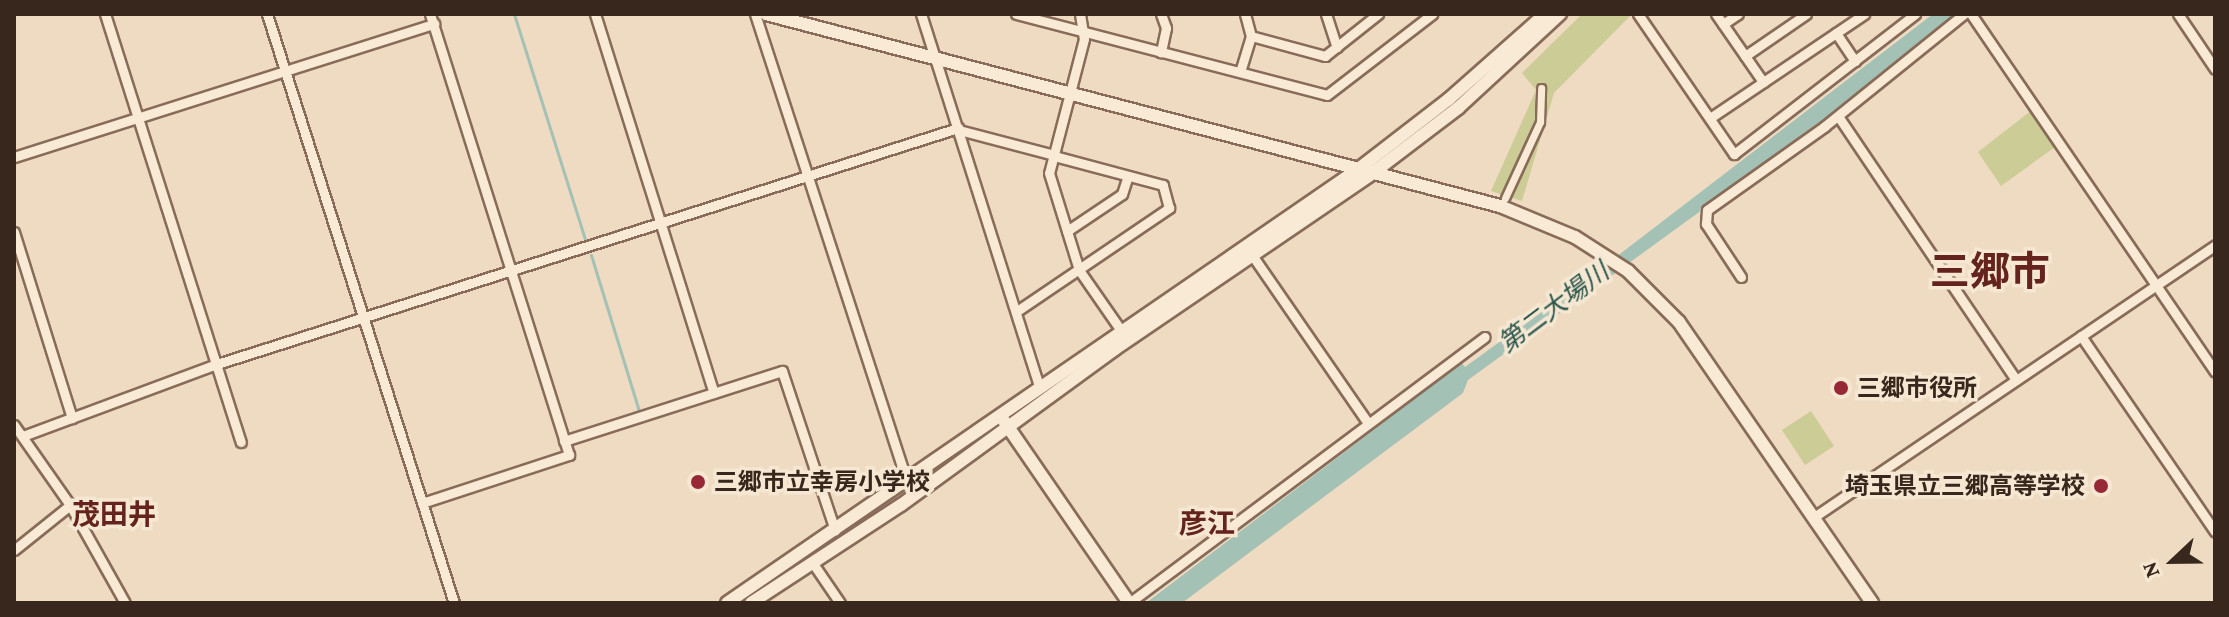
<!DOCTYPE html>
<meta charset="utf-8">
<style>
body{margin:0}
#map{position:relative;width:2229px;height:617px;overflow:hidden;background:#eedbc2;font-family:"Crimson Pro","Noto Sans JP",serif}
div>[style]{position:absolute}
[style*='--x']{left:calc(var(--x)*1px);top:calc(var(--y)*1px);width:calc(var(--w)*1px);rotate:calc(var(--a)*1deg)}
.green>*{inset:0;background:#cccc96}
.water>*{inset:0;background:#a4c1b5}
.stream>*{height:3px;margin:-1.5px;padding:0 1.5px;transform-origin:1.5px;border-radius:1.5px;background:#a4c1b5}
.roads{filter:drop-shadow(2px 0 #886c59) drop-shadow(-2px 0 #886c59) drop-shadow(0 2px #886c59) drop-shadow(0 -2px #886c59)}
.pedestrian>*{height:7px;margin:-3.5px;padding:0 3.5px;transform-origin:3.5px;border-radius:3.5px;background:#f9ead5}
.minor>*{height:9px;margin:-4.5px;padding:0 4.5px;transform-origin:4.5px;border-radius:4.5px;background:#f9ead5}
.tertiary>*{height:12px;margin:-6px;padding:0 6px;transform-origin:6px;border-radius:6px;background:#f9ead5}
.dots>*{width:22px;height:22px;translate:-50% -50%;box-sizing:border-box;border:4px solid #f5e7d1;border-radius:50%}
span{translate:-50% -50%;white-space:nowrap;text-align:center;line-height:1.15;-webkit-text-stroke:7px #f5e7d1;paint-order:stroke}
.poi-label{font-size:24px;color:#37271d;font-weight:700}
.left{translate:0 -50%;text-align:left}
.right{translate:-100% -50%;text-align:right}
.water-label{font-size:26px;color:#2c574f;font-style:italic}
.quarter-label{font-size:28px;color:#64231c;font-weight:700}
.town-label{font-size:40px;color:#64231c;font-weight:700}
.frame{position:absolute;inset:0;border:16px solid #37271d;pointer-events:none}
.north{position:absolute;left:2133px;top:521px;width:80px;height:80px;-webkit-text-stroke:6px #f5e7d1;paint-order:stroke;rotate:248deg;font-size:22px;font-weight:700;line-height:32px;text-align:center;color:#37271d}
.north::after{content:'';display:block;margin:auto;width:28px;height:36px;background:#37271d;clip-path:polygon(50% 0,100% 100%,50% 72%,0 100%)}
</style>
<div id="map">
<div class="green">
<i style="clip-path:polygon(1582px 14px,1632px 14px,1554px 93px,1522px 201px,1491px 191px,1536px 90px,1522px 73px)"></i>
<i style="clip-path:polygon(2032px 110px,2055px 147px,2001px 186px,1978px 152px)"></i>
<i style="clip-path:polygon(1811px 411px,1834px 446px,1805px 465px,1782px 430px)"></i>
</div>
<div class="water">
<i style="clip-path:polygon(1933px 14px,1957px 14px,1830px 117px,1468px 380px,1463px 393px,1182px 603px,1146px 603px,1462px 363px,1465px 367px,1603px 267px)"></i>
</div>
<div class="stream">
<i style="--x:514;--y:14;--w:236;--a:72.5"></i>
<i style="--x:591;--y:255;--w:163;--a:72.9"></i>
</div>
<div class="roads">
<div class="pedestrian">
<i style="--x:1505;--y:198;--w:84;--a:-65.3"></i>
<i style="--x:1540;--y:122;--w:34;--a:-88"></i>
</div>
<div class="minor">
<i style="--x:105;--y:14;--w:449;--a:72.4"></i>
<i style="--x:267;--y:14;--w:618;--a:72.39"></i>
<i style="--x:595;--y:14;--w:397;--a:72.6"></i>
<i style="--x:755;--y:14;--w:491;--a:72"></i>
<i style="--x:921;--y:14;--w:391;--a:72.4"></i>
<i style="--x:1016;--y:14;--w:321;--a:14.6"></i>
<i style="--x:1327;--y:95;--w:133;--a:-37.6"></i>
<i style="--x:1080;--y:14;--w:25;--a:81"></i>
<i style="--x:1084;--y:39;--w:138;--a:104.6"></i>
<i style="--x:1049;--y:173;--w:102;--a:72.8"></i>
<i style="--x:1079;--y:270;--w:72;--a:55.2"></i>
<i style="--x:1161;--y:14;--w:15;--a:70"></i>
<i style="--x:1166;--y:28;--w:25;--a:102"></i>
<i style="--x:1245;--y:14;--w:23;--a:75"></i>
<i style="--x:1251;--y:36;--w:77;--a:15.1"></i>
<i style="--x:1325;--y:56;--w:68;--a:-38.4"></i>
<i style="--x:1326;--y:14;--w:35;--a:72"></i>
<i style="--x:1638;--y:14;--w:170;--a:55.6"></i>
<i style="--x:1734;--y:154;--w:229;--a:-37.7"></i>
<i style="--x:1716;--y:14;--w:83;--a:55.3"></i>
<i style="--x:1971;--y:14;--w:433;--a:55.7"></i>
<i style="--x:2178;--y:14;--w:66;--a:56.1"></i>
<i style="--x:1723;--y:24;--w:18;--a:-34"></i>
<i style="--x:1836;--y:33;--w:34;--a:56"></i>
<i style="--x:1745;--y:56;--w:74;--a:-34.5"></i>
<i style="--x:1240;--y:72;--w:38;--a:-73"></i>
<i style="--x:1838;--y:116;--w:318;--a:56"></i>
<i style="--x:1710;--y:118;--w:186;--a:-34"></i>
<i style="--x:959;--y:130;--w:98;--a:14.7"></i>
<i style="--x:14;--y:157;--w:441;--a:-17.6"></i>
<i style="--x:1067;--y:231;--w:66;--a:-33.9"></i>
<i style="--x:1122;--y:194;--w:19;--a:-72"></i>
<i style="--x:14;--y:232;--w:195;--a:72.7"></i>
<i style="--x:1252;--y:255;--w:204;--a:55.4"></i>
<i style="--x:1741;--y:277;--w:64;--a:-123.4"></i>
<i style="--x:1706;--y:224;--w:14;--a:-86"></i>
<i style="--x:1707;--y:210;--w:145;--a:-35.4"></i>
<i style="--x:1825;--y:126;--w:179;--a:-38.9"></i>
<i style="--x:1017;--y:311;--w:184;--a:-34.1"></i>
<i style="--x:1169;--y:208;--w:24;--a:-105"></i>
<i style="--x:1163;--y:185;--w:113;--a:-165.1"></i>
<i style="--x:2081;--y:336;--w:237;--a:55.6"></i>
<i style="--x:14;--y:425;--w:98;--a:55"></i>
<i style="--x:70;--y:505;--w:112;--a:60.7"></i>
<i style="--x:23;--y:436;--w:207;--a:-20.4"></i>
<i style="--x:217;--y:364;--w:778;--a:-17.67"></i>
<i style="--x:564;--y:441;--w:229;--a:-17.8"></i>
<i style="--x:782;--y:371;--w:168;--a:71.6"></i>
<i style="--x:422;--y:503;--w:155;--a:-18.1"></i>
<i style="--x:569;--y:455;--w:462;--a:-107.5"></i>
<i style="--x:1814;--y:517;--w:485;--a:-34.1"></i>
<i style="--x:14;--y:550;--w:72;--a:-38.8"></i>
<i style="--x:812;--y:562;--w:50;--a:55.7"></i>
<i style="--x:1129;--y:603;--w:444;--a:-36.8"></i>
</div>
<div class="tertiary">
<i style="--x:766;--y:14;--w:759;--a:14.66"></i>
<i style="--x:1500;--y:206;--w:81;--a:22.5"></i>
<i style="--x:1575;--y:237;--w:63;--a:32.7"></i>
<i style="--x:1628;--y:271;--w:72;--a:45"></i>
<i style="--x:1679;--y:322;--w:341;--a:55.5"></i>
<i style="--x:1004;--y:421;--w:221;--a:55.5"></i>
<i style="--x:727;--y:603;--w:764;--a:-34.5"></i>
<i style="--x:1357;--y:170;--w:116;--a:-37.7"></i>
<i style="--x:1449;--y:99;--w:128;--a:-41.5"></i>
<i style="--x:751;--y:603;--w:179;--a:-33.2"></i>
<i style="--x:901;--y:505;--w:265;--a:-36.1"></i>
<i style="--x:1115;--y:349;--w:314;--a:-34.3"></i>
<i style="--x:1374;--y:172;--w:106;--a:-37.3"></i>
<i style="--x:1458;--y:108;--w:139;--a:-42.7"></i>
</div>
</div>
<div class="dots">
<i style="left:1841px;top:388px;background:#972937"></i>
<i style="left:698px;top:482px;background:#972937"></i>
<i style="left:2101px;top:486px;background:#972937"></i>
</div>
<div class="poi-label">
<span class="left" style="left:1857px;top:388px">三郷市役所</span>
<span class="left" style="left:714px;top:482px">三郷市立幸房小学校</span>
<span class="right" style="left:2085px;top:486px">埼玉県立三郷高等学校</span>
</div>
<div class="water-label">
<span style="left:1554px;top:308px;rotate:-37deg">第二大場川</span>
</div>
<div class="quarter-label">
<span style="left:114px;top:515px">茂田井</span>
<span style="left:1207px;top:524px">彦江</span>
</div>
<div class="town-label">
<span style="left:1990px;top:272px">三郷市</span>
</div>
<div class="frame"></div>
<div class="north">N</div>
</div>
